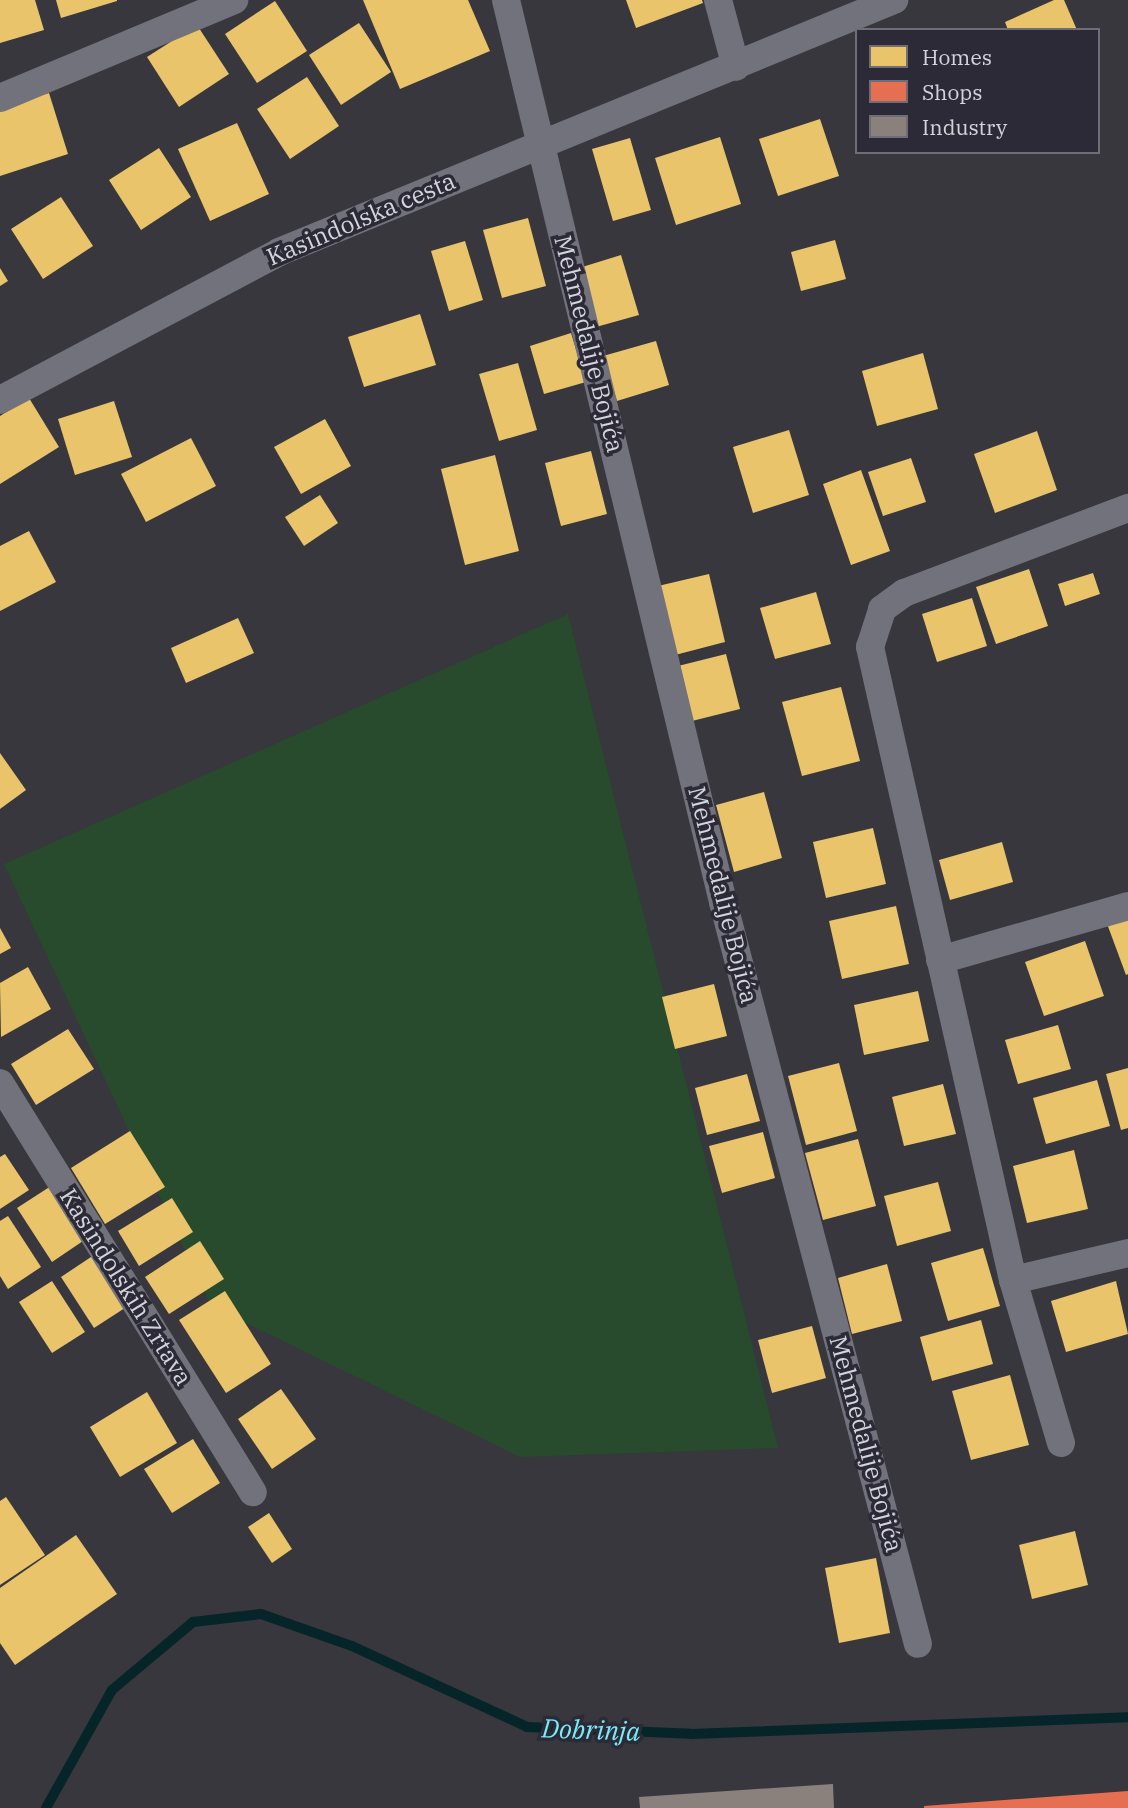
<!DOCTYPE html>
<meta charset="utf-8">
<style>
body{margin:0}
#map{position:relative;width:1128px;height:1808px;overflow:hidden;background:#37373d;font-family:"IBM Plex Serif",serif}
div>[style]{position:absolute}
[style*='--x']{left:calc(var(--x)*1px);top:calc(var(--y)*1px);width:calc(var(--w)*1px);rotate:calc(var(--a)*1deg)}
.green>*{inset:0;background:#274b2c}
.homes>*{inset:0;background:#e9c46a}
.shops>*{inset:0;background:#e76f51}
.industry>*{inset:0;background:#8a817c}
.stream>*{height:10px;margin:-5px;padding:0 5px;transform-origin:5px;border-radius:5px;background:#052528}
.street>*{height:28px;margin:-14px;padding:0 14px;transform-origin:14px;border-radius:14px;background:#72727c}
span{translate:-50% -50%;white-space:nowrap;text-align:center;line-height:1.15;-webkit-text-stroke:7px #2b2a36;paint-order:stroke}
.street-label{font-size:24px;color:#d4d4dc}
.water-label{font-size:26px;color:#78edf8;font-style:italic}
.legend{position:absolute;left:855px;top:28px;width:245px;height:126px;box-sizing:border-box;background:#2b2a36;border:2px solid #6f6e78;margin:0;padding:9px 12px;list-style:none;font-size:21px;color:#d4d4dc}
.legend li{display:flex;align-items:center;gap:14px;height:35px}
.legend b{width:35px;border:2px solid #6f6e78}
</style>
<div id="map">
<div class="green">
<i style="clip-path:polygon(568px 614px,778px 1448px,520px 1457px,211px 1306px,4px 864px)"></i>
</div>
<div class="homes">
<i style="clip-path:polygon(0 0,35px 0,44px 30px,0 43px)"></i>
<i style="clip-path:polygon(56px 0,117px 0,117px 1px,61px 18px)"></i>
<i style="clip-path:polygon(363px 0,468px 0,490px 51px,400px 89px)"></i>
<i style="clip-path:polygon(626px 0,702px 0,703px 3px,636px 28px)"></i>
<i style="clip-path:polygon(1054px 0,1064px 0,1077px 30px,1008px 30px,1005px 22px)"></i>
<i style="clip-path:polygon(275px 1px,307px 51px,257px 83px,225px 34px)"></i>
<i style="clip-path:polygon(359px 23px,391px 72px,341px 105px,309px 55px)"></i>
<i style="clip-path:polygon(197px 25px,229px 74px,179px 107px,147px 57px)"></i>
<i style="clip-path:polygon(307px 77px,339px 126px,290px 159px,257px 109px)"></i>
<i style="clip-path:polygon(49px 93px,68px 154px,0 176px,0 108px)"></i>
<i style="clip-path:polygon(820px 119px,839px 176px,778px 196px,759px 139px)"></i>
<i style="clip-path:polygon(237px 123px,269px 194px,210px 221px,178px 149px)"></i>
<i style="clip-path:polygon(720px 137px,741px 204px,676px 225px,655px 158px)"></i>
<i style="clip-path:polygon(630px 138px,651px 210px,613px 221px,592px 149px)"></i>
<i style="clip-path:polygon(159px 148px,191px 197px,141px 230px,109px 180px)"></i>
<i style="clip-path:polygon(61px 197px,93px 246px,43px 279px,11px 229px)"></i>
<i style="clip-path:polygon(528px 218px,546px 286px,502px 298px,483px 230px)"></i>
<i style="clip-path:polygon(835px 240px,846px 279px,801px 291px,791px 252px)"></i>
<i style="clip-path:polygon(465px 241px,483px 300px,449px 311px,431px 251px)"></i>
<i style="clip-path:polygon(621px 255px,639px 315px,596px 327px,579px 268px)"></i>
<i style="clip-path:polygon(0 268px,8px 281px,0 286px)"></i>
<i style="clip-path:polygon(420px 314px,436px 365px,364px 387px,348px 337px)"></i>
<i style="clip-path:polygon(571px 333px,586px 382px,544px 394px,530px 346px)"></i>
<i style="clip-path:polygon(656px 341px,669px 385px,617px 401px,603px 356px)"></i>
<i style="clip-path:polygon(923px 353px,938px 409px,877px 426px,862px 371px)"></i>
<i style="clip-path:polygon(518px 363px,537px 430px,499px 441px,479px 374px)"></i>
<i style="clip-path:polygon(29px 398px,59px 447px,0 484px,0 416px)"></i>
<i style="clip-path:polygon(114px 401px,132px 457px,75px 475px,58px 419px)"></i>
<i style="clip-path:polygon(325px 419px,351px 466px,301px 494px,274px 447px)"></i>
<i style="clip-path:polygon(789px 430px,809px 495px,753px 513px,733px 447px)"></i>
<i style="clip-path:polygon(1037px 431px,1057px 490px,995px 513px,974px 454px)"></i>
<i style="clip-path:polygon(191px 438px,216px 486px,146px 522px,121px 474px)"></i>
<i style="clip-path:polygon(591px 451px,607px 514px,561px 526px,545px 463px)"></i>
<i style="clip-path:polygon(495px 455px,519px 551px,465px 565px,441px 469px)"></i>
<i style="clip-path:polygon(911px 458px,926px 502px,883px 516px,868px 472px)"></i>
<i style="clip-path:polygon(861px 470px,890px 551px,851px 565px,823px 484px)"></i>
<i style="clip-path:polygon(320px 495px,338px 523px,304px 546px,285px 517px)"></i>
<i style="clip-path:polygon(29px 531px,56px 582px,0 611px,0 546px)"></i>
<i style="clip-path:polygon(1029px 569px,1048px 626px,996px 644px,976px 587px)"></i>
<i style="clip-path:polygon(1093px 573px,1100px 594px,1065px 606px,1058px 584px)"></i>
<i style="clip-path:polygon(709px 574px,725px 642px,675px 655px,658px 586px)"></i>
<i style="clip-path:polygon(816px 592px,831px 644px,775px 659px,760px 608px)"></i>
<i style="clip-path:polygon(972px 598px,987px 646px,937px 662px,922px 614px)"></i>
<i style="clip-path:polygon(238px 618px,254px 653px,186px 683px,171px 648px)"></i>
<i style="clip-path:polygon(726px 654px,740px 709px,688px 722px,674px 667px)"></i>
<i style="clip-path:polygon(841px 687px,860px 761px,802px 776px,782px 702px)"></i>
<i style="clip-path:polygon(0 753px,26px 790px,0 809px)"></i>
<i style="clip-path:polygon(764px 792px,782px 858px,734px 872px,716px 805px)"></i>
<i style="clip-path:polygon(873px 828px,886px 884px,826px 898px,813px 842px)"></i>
<i style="clip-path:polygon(1002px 842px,1013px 882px,950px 900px,939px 860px)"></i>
<i style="clip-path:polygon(896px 906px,909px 964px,842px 979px,829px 921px)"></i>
<i style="clip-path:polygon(1128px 914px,1128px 974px,1126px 975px,1106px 921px)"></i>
<i style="clip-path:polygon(0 928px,11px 948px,0 954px)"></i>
<i style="clip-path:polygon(1085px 941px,1104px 996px,1044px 1016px,1025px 962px)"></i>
<i style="clip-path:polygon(28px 967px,51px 1009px,1px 1037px,0 983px)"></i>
<i style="clip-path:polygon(714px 984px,727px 1036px,675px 1049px,662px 997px)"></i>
<i style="clip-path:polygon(918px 991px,929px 1041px,864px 1055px,854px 1005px)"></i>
<i style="clip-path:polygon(1058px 1025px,1071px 1069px,1018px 1084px,1005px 1040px)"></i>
<i style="clip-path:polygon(68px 1029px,94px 1069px,36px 1105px,11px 1064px)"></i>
<i style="clip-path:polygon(839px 1063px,857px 1131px,806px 1145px,788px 1076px)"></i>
<i style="clip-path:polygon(1128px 1068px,1128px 1128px,1121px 1130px,1106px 1074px)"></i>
<i style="clip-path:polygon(747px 1074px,760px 1121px,707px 1135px,695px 1088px)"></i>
<i style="clip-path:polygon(1097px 1080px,1110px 1126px,1046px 1144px,1033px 1098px)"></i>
<i style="clip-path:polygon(943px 1084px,956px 1134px,904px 1146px,892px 1097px)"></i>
<i style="clip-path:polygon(130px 1131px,165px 1187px,105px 1224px,71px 1168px)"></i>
<i style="clip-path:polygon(763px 1132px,775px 1178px,722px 1193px,709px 1146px)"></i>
<i style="clip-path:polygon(858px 1139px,876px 1206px,823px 1220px,805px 1153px)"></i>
<i style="clip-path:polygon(1074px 1150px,1088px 1209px,1027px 1223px,1013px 1166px)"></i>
<i style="clip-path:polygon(5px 1154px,29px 1190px,0 1209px,0 1157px)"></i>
<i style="clip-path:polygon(938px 1182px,951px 1231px,897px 1246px,884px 1196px)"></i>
<i style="clip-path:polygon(51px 1186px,86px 1239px,52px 1262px,17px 1208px)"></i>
<i style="clip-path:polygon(172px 1198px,193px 1232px,139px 1266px,118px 1231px)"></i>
<i style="clip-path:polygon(8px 1216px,41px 1267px,8px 1289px,0 1276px,0 1221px)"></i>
<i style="clip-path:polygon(200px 1241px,224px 1279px,169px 1314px,145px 1277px)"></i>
<i style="clip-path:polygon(983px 1248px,1000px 1306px,948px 1321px,931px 1263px)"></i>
<i style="clip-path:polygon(94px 1255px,128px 1306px,94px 1328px,61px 1277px)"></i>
<i style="clip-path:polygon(887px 1264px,902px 1321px,852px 1334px,838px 1278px)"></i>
<i style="clip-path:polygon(52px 1281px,85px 1332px,52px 1353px,19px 1302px)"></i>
<i style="clip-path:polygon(1116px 1281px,1128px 1334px,1066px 1352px,1051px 1301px)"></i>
<i style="clip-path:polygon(225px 1291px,271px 1364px,226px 1393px,179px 1320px)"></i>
<i style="clip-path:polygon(981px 1320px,993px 1364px,932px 1381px,920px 1337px)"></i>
<i style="clip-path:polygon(812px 1326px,826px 1378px,772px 1393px,758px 1340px)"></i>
<i style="clip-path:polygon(1010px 1375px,1029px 1445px,971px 1460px,952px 1391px)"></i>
<i style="clip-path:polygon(281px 1389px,316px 1439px,272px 1469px,238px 1419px)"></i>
<i style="clip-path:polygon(147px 1392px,177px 1443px,120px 1477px,90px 1427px)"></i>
<i style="clip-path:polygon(193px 1439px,220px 1483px,172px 1513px,144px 1469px)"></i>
<i style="clip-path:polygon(6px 1497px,45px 1555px,0 1585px,0 1501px)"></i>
<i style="clip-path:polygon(269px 1513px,292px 1549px,272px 1563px,248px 1527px)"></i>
<i style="clip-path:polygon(1075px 1531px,1088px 1585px,1032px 1599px,1019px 1545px)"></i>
<i style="clip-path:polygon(76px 1535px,117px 1594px,15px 1665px,0 1643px,0 1588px)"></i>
<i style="clip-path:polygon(876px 1558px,890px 1633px,839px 1643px,825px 1568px)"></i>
</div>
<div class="shops">
<i style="clip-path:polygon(1128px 1791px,1128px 1808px,924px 1808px,924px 1806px)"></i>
</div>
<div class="industry">
<i style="clip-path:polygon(833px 1784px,834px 1808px,640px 1808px,639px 1797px)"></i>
</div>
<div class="stream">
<i style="--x:46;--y:1808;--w:135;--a:-60.8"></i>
<i style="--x:112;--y:1690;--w:106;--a:-40"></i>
<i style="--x:193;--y:1622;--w:68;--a:-6.7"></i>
<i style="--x:261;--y:1614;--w:96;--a:19.4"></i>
<i style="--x:352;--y:1646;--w:193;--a:24.8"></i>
<i style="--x:527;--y:1727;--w:164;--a:2.4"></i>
<i style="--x:691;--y:1734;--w:437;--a:-2.2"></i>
</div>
<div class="street">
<i style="--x:506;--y:0;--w:928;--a:76.47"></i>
<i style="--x:723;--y:902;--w:767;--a:75.28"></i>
<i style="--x:718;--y:0;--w:69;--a:75"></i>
<i style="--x:0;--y:98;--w:254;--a:-22.7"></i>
<i style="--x:0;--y:400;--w:316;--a:-27.9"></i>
<i style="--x:279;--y:252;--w:665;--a:-22.28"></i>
<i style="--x:940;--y:960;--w:196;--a:-16"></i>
<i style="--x:0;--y:1083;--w:481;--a:58.3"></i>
<i style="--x:1013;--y:1280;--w:118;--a:-13.2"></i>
<i style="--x:1061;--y:1443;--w:170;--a:-106.4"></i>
<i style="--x:1013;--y:1280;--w:649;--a:-102.73"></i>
<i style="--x:870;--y:647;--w:40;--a:-72"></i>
<i style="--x:882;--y:609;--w:27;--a:-36"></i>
<i style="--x:904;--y:593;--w:240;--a:-20.8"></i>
</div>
<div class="street-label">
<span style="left:361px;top:219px;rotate:-23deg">Kasindolska cesta</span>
<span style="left:589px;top:344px;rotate:76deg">Mehmedalije Bojića</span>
<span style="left:723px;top:895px;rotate:76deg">Mehmedalije Bojića</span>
<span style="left:126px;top:1287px;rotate:58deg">Kasindolskih Zrtava</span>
<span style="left:866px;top:1444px;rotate:75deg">Mehmedalije Bojića</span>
</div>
<div class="water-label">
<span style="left:591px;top:1730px;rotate:2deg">Dobrinja</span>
</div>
<ul class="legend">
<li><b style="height:19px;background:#e9c46a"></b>Homes</li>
<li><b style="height:19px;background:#e76f51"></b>Shops</li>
<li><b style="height:19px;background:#8a817c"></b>Industry</li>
</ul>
</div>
